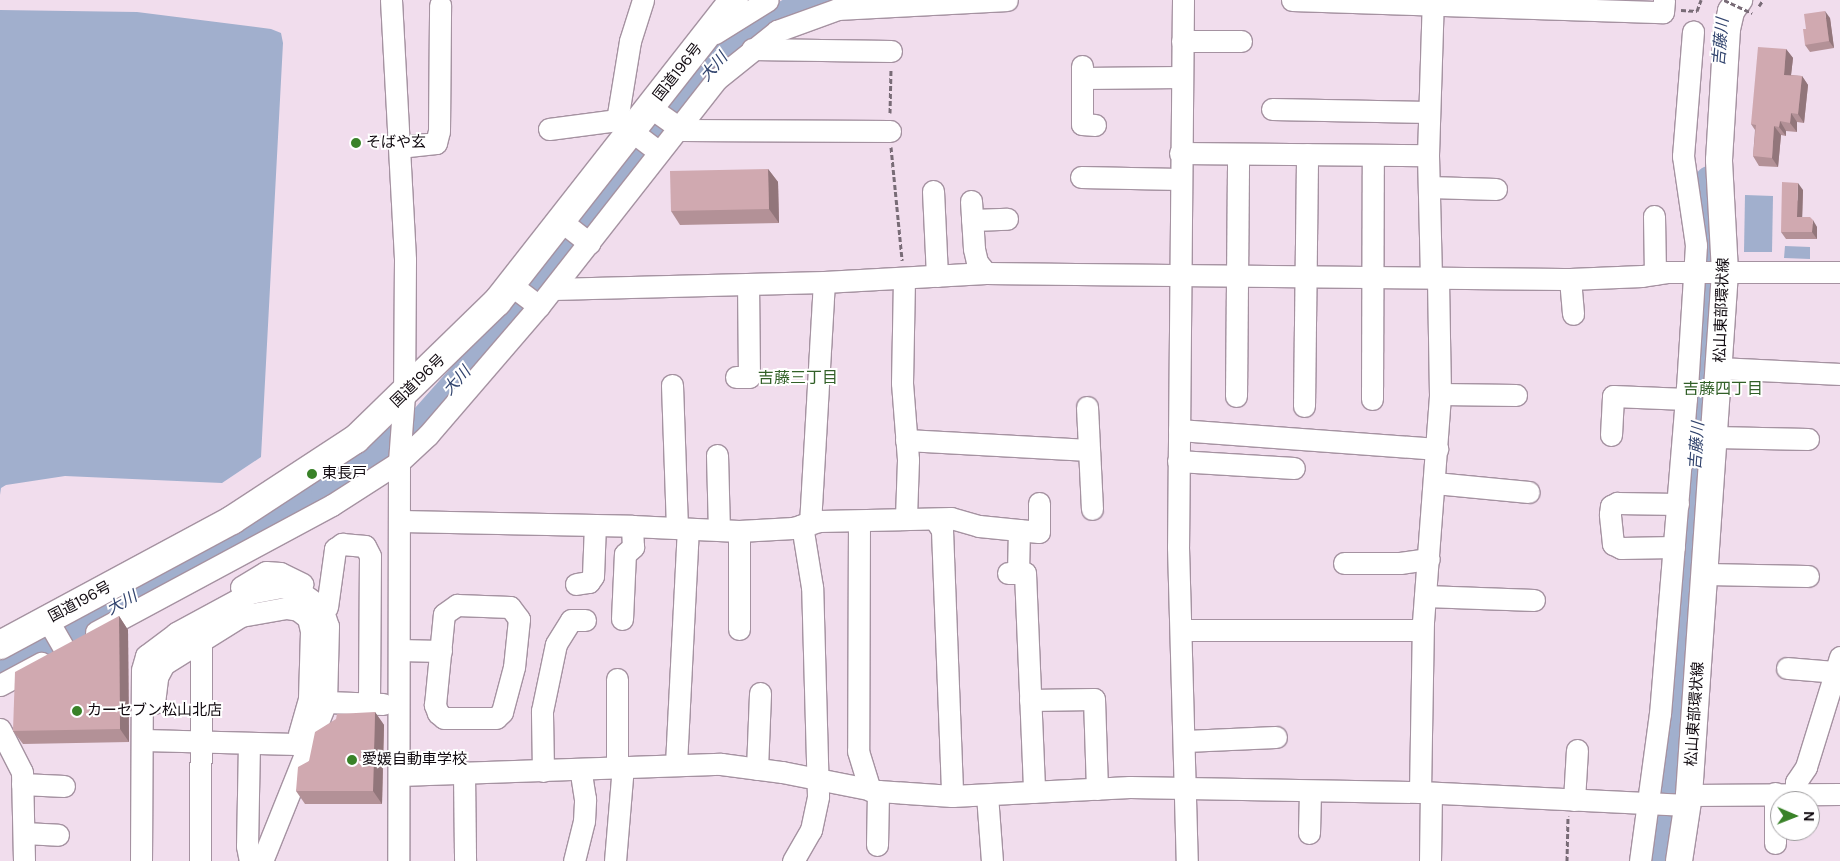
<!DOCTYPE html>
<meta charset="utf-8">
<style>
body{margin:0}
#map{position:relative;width:1840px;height:861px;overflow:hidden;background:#f1dded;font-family:"DM Sans","Noto Sans JP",sans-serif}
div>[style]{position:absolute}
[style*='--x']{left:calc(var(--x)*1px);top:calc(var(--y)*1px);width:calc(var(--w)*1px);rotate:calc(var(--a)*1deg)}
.water>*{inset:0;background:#a1afcd}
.river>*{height:29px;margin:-14.5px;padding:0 14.5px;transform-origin:14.5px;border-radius:14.5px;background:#a1afcd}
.path>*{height:3px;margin-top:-1.5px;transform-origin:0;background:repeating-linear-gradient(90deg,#786b76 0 5px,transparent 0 7.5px)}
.roads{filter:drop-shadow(1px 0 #a592a1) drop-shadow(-1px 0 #a592a1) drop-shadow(0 1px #a592a1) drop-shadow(0 -1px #a592a1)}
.minor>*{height:21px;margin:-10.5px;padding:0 10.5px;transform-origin:10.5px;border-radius:10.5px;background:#fff}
.major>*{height:26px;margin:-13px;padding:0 13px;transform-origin:13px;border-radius:13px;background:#fff}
.highway>*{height:28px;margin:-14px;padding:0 14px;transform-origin:14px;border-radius:14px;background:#fff}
.path-bridge>*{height:3px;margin-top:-1.5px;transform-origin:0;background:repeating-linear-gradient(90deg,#786b76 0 5px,transparent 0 7.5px)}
.wall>*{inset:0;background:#b39197}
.shaded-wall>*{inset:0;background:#92767b}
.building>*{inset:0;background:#d0a9b0}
.dots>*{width:14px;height:14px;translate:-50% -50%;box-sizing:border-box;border:2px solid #fff;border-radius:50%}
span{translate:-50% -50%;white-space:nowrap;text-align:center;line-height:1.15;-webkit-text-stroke:4px #fff;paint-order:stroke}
.street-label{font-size:15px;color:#10090f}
.poi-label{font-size:15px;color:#10090f}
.left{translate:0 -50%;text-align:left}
.water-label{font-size:16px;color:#31436d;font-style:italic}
.neighbourhood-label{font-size:16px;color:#326028}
.north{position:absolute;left:1770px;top:791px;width:50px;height:50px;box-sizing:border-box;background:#fff;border:1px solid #9f9d9f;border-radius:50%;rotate:91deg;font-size:14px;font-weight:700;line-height:20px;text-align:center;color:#10090f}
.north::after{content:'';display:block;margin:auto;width:18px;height:22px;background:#398228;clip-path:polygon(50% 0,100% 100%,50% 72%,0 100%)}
</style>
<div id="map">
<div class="water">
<i style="clip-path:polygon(0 10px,137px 12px,271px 29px,281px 33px,283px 43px,261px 457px,222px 483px,65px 476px,6px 485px,1px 488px,0 495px)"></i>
<i style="clip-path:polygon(1745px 195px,1773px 196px,1772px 252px,1744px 252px)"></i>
<i style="clip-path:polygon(1785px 246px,1810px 247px,1810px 259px,1784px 258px)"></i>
</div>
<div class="river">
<i style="--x:0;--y:669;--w:370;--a:-28.6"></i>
<i style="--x:325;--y:492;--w:120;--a:-36.2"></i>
<i style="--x:422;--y:421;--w:143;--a:-48.4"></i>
<i style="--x:517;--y:314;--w:232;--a:-52.2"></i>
<i style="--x:659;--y:131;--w:113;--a:-49.3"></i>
<i style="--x:733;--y:45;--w:64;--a:-30.2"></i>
<i style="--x:788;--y:13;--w:46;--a:-16.5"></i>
<i style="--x:1659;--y:861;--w:212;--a:-84"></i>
<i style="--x:1681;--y:650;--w:309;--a:-85.5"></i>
<i style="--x:1705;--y:342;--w:162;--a:-88.6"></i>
</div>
<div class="path">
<i style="--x:1759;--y:6;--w:7;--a:-56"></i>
<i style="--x:1681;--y:10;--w:16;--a:4"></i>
<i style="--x:1697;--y:11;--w:12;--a:-70"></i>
<i style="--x:890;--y:113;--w:44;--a:-88.7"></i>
<i style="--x:891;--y:147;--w:114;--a:84.4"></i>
<i style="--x:1567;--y:861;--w:45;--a:-88.7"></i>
</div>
<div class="roads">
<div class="minor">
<i style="--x:391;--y:0;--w:260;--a:86.9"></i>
<i style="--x:405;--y:260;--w:135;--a:90.4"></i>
<i style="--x:404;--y:395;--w:67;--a:94.3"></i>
<i style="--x:399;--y:462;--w:399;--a:90.1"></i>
<i style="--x:643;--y:0;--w:43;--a:107.6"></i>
<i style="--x:630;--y:41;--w:80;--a:99.3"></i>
<i style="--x:617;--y:120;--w:53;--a:37.3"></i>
<i style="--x:1183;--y:0;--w:547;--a:90.52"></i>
<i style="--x:1178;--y:547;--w:314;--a:88.4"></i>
<i style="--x:1292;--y:0;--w:371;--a:1.9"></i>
<i style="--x:1663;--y:12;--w:12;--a:-85"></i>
<i style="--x:715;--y:33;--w:62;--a:-31.9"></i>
<i style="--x:1182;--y:41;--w:59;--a:0"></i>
<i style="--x:752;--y:49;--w:139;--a:0.8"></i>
<i style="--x:1082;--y:66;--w:58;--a:90"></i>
<i style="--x:1082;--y:124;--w:13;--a:4"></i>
<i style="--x:1082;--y:78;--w:99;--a:-0.6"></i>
<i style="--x:651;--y:108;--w:38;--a:35"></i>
<i style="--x:682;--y:130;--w:208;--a:0.3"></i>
<i style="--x:1272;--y:109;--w:157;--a:1.1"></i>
<i style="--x:549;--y:129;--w:69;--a:-7.5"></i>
<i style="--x:399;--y:147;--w:37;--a:-6"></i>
<i style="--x:436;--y:143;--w:12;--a:-76"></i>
<i style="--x:439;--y:131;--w:126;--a:-89.5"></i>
<i style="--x:1180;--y:153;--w:248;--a:0.5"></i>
<i style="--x:1081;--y:177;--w:99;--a:1.2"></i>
<i style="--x:1429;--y:187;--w:67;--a:1.7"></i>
<i style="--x:933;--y:191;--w:85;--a:87.3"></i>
<i style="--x:971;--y:201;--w:48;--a:86.4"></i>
<i style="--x:974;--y:249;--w:13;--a:77"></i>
<i style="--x:977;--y:262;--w:14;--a:51"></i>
<i style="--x:1654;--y:216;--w:58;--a:89"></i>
<i style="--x:972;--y:220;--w:35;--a:-2"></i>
<i style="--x:561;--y:221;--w:36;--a:38"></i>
<i style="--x:1431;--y:278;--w:123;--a:-91.4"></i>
<i style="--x:1428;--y:155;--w:155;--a:-88.2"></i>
<i style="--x:904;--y:279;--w:104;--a:91.1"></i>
<i style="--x:902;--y:383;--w:77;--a:85.5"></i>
<i style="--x:908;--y:460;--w:58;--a:92"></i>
<i style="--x:1570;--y:279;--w:35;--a:85"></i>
<i style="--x:511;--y:285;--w:35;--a:37"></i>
<i style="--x:553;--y:289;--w:271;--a:-1.5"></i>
<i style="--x:824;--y:282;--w:162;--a:-3.2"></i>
<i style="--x:986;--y:273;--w:584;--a:0.59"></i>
<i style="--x:1570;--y:279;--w:72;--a:-2.4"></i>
<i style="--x:1642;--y:276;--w:25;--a:-9"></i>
<i style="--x:1667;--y:272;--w:173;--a:0"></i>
<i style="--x:1719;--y:368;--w:121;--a:2.8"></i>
<i style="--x:736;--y:377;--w:13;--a:0"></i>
<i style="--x:749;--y:377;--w:92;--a:-90.6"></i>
<i style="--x:672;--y:385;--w:143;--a:88"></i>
<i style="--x:1440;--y:394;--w:76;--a:0.8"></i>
<i style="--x:1236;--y:396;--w:242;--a:-89.5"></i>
<i style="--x:1372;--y:399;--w:244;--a:-89.8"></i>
<i style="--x:1304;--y:406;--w:252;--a:-89.3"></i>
<i style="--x:1087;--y:407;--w:102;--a:87.2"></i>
<i style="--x:1179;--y:430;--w:259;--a:4.2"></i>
<i style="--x:1611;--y:435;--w:39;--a:-87"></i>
<i style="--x:1613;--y:396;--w:73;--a:2.4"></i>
<i style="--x:1715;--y:437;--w:93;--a:1.2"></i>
<i style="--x:906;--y:440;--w:183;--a:3.1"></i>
<i style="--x:717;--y:455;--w:75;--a:88.5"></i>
<i style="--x:1178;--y:461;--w:116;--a:3.5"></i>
<i style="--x:1435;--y:483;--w:94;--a:5.5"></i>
<i style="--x:401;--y:521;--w:231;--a:1.2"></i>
<i style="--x:632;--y:526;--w:107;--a:2.7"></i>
<i style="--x:739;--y:531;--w:54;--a:-3.2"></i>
<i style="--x:793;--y:528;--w:27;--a:-15"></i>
<i style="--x:819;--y:521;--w:132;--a:-1.3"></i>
<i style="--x:951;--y:518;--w:29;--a:16"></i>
<i style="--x:979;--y:526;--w:60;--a:5.7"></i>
<i style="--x:1039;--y:532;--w:29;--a:-90"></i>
<i style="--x:859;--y:521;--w:230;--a:90.2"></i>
<i style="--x:858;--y:751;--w:41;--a:72.9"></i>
<i style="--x:936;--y:521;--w:11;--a:56"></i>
<i style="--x:942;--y:530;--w:266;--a:87.8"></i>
<i style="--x:810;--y:524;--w:242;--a:-86.7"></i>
<i style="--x:1674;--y:547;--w:53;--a:178.9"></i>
<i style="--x:1621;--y:548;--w:9;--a:-153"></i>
<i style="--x:1613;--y:544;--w:30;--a:-96"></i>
<i style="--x:1610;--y:514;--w:8;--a:-83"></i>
<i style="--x:1611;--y:506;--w:7;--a:-27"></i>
<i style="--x:1617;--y:503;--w:61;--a:0.9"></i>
<i style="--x:1344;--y:563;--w:56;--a:0"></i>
<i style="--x:1400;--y:563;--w:29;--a:-8"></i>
<i style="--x:1008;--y:573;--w:17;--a:0"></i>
<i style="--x:1025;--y:573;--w:219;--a:87.6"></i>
<i style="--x:1018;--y:573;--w:43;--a:-88.7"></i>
<i style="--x:1705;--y:574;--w:103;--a:1.1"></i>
<i style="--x:576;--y:584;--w:13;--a:-9"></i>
<i style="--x:589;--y:582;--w:7;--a:-56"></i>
<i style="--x:593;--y:576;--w:51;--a:-87.8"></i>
<i style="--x:241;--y:587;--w:29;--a:-31"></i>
<i style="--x:266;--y:572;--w:14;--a:4"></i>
<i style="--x:280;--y:573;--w:25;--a:26"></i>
<i style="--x:1425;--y:596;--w:109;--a:2.1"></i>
<i style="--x:457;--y:605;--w:53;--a:2.2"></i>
<i style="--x:510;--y:607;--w:15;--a:53"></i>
<i style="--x:519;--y:619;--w:48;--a:95.9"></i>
<i style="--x:514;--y:667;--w:47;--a:104.9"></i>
<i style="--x:502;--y:712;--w:8;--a:135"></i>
<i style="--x:496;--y:718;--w:52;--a:180"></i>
<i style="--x:444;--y:718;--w:8;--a:-140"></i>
<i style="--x:438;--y:713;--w:9;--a:-111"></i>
<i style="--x:435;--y:705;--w:91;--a:-84.4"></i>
<i style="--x:444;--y:614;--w:16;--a:-35"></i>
<i style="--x:327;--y:607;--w:59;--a:-82.1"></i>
<i style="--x:335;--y:549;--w:9;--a:-36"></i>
<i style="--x:342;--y:544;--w:23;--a:5"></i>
<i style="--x:365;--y:546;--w:11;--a:63"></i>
<i style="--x:370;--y:556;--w:148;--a:90.4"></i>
<i style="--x:47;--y:619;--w:34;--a:60"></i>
<i style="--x:622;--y:619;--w:65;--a:-87.4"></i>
<i style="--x:625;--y:554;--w:11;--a:-41"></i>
<i style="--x:633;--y:547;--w:21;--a:-93"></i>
<i style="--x:739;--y:629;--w:98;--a:-90"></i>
<i style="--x:1181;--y:630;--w:241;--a:0"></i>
<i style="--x:96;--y:632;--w:268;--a:-28.3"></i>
<i style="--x:332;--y:505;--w:80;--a:-32.7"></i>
<i style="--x:399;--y:462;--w:40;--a:-43"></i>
<i style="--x:428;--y:435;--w:170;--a:-49.3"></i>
<i style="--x:539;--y:306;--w:288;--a:-51.9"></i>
<i style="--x:717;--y:79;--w:77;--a:-38.7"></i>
<i style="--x:777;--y:31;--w:65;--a:-19.8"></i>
<i style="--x:838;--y:9;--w:169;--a:-3"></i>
<i style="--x:399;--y:650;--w:42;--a:1.4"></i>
<i style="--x:1787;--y:668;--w:49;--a:4.7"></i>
<i style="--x:0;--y:685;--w:47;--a:-28.2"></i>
<i style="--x:1030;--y:700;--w:64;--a:-0.9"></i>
<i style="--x:1094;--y:699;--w:90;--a:88.1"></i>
<i style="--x:326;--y:702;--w:57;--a:2"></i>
<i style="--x:154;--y:703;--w:26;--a:-83"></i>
<i style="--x:157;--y:677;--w:15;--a:-62"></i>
<i style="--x:164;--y:664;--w:91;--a:-31.9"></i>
<i style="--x:241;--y:616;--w:46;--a:-10.1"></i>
<i style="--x:286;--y:608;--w:12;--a:9"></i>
<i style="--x:298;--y:610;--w:13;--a:39"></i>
<i style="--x:308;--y:618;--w:13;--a:77"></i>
<i style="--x:311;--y:631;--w:68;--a:91.7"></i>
<i style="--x:309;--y:699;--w:37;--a:106"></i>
<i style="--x:0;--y:729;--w:48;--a:62.9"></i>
<i style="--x:22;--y:772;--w:89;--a:88.7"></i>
<i style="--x:144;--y:740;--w:152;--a:1.5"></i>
<i style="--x:296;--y:744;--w:11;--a:22"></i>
<i style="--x:1185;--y:741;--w:91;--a:-2.5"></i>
<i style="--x:249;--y:743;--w:103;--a:91.1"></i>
<i style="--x:247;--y:846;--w:15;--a:79"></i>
<i style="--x:676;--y:764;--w:235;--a:-87.1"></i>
<i style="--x:617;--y:767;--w:88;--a:-90"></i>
<i style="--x:757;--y:769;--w:76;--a:-87.7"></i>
<i style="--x:543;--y:771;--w:60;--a:-91"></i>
<i style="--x:542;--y:711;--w:68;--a:-78.2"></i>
<i style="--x:556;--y:644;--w:28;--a:-58"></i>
<i style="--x:571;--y:620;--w:14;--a:0"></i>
<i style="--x:464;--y:773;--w:88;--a:89.3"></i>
<i style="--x:400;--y:775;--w:321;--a:-2"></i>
<i style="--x:721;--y:764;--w:62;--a:7.5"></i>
<i style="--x:782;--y:772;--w:98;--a:11.2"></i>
<i style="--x:878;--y:791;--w:74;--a:3.9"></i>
<i style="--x:952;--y:796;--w:178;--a:-2.9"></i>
<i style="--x:1130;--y:787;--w:290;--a:1"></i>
<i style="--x:1420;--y:792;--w:267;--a:2.8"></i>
<i style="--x:22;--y:784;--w:42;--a:2.7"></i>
<i style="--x:1420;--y:792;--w:170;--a:-89"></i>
<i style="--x:1423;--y:622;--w:229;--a:-85.7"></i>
<i style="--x:1440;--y:394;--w:116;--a:-91"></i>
<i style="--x:1796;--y:793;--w:11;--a:-90"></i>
<i style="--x:1796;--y:782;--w:18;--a:-56"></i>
<i style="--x:1806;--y:767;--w:115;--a:-72.8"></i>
<i style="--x:987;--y:795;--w:66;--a:85.7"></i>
<i style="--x:1689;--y:795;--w:151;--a:-0.4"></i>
<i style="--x:1574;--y:800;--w:50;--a:-86.6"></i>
<i style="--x:24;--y:833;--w:34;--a:3"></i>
<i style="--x:1309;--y:833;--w:42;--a:-88.6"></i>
<i style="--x:1775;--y:843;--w:50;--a:-90"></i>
<i style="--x:877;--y:845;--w:54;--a:-88.9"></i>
<i style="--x:141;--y:861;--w:191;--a:-89.7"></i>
<i style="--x:142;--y:670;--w:15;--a:-74"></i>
<i style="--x:146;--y:656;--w:38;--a:-37"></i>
<i style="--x:176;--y:633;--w:84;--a:-28.4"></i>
<i style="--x:250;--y:593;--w:32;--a:-11"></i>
<i style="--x:281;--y:587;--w:15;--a:8"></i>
<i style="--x:296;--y:589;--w:32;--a:36"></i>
<i style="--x:322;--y:608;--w:19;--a:72"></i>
<i style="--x:328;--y:626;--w:76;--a:91.5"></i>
<i style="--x:326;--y:702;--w:171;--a:111.9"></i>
<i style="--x:200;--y:861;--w:220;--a:-89.7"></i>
<i style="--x:574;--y:861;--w:41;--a:-76"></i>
<i style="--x:584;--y:821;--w:22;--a:-87"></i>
<i style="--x:585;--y:799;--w:30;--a:-99"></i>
<i style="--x:615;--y:861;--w:95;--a:-85.2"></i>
<i style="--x:793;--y:861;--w:36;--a:-60"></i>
<i style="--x:811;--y:830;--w:35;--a:-78"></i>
<i style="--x:818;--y:796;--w:209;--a:-91.6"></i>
<i style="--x:812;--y:587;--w:63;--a:-99.2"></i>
<i style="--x:1430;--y:861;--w:68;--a:-89.2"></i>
<i style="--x:1640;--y:861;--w:148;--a:-82.3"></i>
<i style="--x:1660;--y:714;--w:327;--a:-85.3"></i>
<i style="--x:1687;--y:388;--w:143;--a:-86.4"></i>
<i style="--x:1696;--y:245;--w:90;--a:-98.3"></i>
<i style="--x:1683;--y:156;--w:125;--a:-85.4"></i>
</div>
<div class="major">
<i style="--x:1679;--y:861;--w:67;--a:-81.4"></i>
<i style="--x:1689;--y:795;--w:524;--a:-86.06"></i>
<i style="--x:1725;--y:272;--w:112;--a:-93.1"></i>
<i style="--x:1719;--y:160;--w:131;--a:-86.5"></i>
<i style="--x:1727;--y:29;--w:18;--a:-77"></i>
<i style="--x:1731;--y:11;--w:14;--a:-54"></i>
</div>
<div class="highway">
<i style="--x:0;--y:645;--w:264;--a:-28.3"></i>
<i style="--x:232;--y:520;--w:148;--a:-33.2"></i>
<i style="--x:356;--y:439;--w:197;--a:-44.2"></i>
<i style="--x:497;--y:302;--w:384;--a:-51.9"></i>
</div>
</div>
<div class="path-bridge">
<i style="--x:1724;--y:0;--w:31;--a:25"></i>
</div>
<div class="wall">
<i style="clip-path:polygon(1830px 18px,1834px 48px,1810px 52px,1805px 45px,1806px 29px)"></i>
<i style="clip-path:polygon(1786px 49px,1793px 58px,1791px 75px,1802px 76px,1808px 85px,1804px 123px,1797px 122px,1797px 132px,1786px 131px,1786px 136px,1781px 135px,1778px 167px,1759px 166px,1753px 156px,1755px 130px,1751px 124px)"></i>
<i style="clip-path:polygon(768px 169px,778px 182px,779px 223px,680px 225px,671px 211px)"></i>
<i style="clip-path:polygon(1803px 190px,1802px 217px,1817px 227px,1817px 239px,1786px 239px,1781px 232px)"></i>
<i style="clip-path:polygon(119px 616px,128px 630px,129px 742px,23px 744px,13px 731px)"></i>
<i style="clip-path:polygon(375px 712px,384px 725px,382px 804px,305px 804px,296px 791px,309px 761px)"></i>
</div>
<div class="shaded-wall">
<i style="clip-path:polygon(1825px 11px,1830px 18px,1834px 48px,1829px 41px)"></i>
<i style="clip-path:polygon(1786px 49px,1793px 58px,1790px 84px,1784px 75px)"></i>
<i style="clip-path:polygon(1802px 76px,1808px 85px,1804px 123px,1798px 114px)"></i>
<i style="clip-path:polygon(1791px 113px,1797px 122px,1797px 132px,1790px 123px)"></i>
<i style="clip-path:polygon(1780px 121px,1786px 131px,1786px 136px,1779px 127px)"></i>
<i style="clip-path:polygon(1774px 126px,1781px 135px,1778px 167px,1772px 158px)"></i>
<i style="clip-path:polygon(768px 169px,778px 182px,779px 223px,769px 209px)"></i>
<i style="clip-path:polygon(1798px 183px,1803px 190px,1802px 224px,1797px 217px)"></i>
<i style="clip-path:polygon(1813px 220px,1817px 227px,1817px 239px,1812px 232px)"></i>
<i style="clip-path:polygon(119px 616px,128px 630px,129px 742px,120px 729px)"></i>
<i style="clip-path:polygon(375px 712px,384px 725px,382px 804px,373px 791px)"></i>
</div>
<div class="building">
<i style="clip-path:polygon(1825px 11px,1829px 41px,1805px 45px,1803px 29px,1806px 29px,1804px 14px)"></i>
<i style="clip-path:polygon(1758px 47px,1786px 49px,1784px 75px,1802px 76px,1798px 114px,1791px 113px,1790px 123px,1780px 121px,1779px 127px,1774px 126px,1772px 158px,1753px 156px,1756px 125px,1751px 124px)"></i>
<i style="clip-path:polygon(768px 169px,769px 209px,671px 211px,670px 171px)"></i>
<i style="clip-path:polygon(1782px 182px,1798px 183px,1797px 217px,1810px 217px,1813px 220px,1812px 232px,1781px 232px)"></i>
<i style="clip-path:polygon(119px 616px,120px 729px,13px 731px,15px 672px)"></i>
<i style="clip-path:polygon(375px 712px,373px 791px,296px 791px,298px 767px,309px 761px,315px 732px,336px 719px,337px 714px)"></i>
</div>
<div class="dots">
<i style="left:356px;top:143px;background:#398228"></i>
<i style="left:312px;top:474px;background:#398228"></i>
<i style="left:77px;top:711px;background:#398228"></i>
<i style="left:352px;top:760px;background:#398228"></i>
</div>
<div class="street-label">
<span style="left:678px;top:72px;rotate:-52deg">国道196号</span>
<span style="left:1722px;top:310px;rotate:-88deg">松山東部環状線</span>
<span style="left:418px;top:381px;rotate:-44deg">国道196号</span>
<span style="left:80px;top:602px;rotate:-28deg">国道196号</span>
<span style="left:1695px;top:714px;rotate:-86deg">松山東部環状線</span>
</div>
<div class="poi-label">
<span class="left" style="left:366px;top:143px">そばや玄</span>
<span class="left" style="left:322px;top:474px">東長戸</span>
<span class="left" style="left:87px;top:711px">カーセブン松山北店</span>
<span class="left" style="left:362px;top:760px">愛媛自動車学校</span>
</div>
<div class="water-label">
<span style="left:1721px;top:42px;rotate:-85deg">吉藤川</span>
<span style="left:714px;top:67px;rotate:-49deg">大川</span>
<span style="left:457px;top:381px;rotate:-48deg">大川</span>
<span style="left:1697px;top:446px;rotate:-86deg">吉藤川</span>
<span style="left:122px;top:603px;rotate:-29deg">大川</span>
</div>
<div class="neighbourhood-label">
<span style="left:798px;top:378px">吉藤三丁目</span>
<span style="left:1723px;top:389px">吉藤四丁目</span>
</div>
<div class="north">N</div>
</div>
